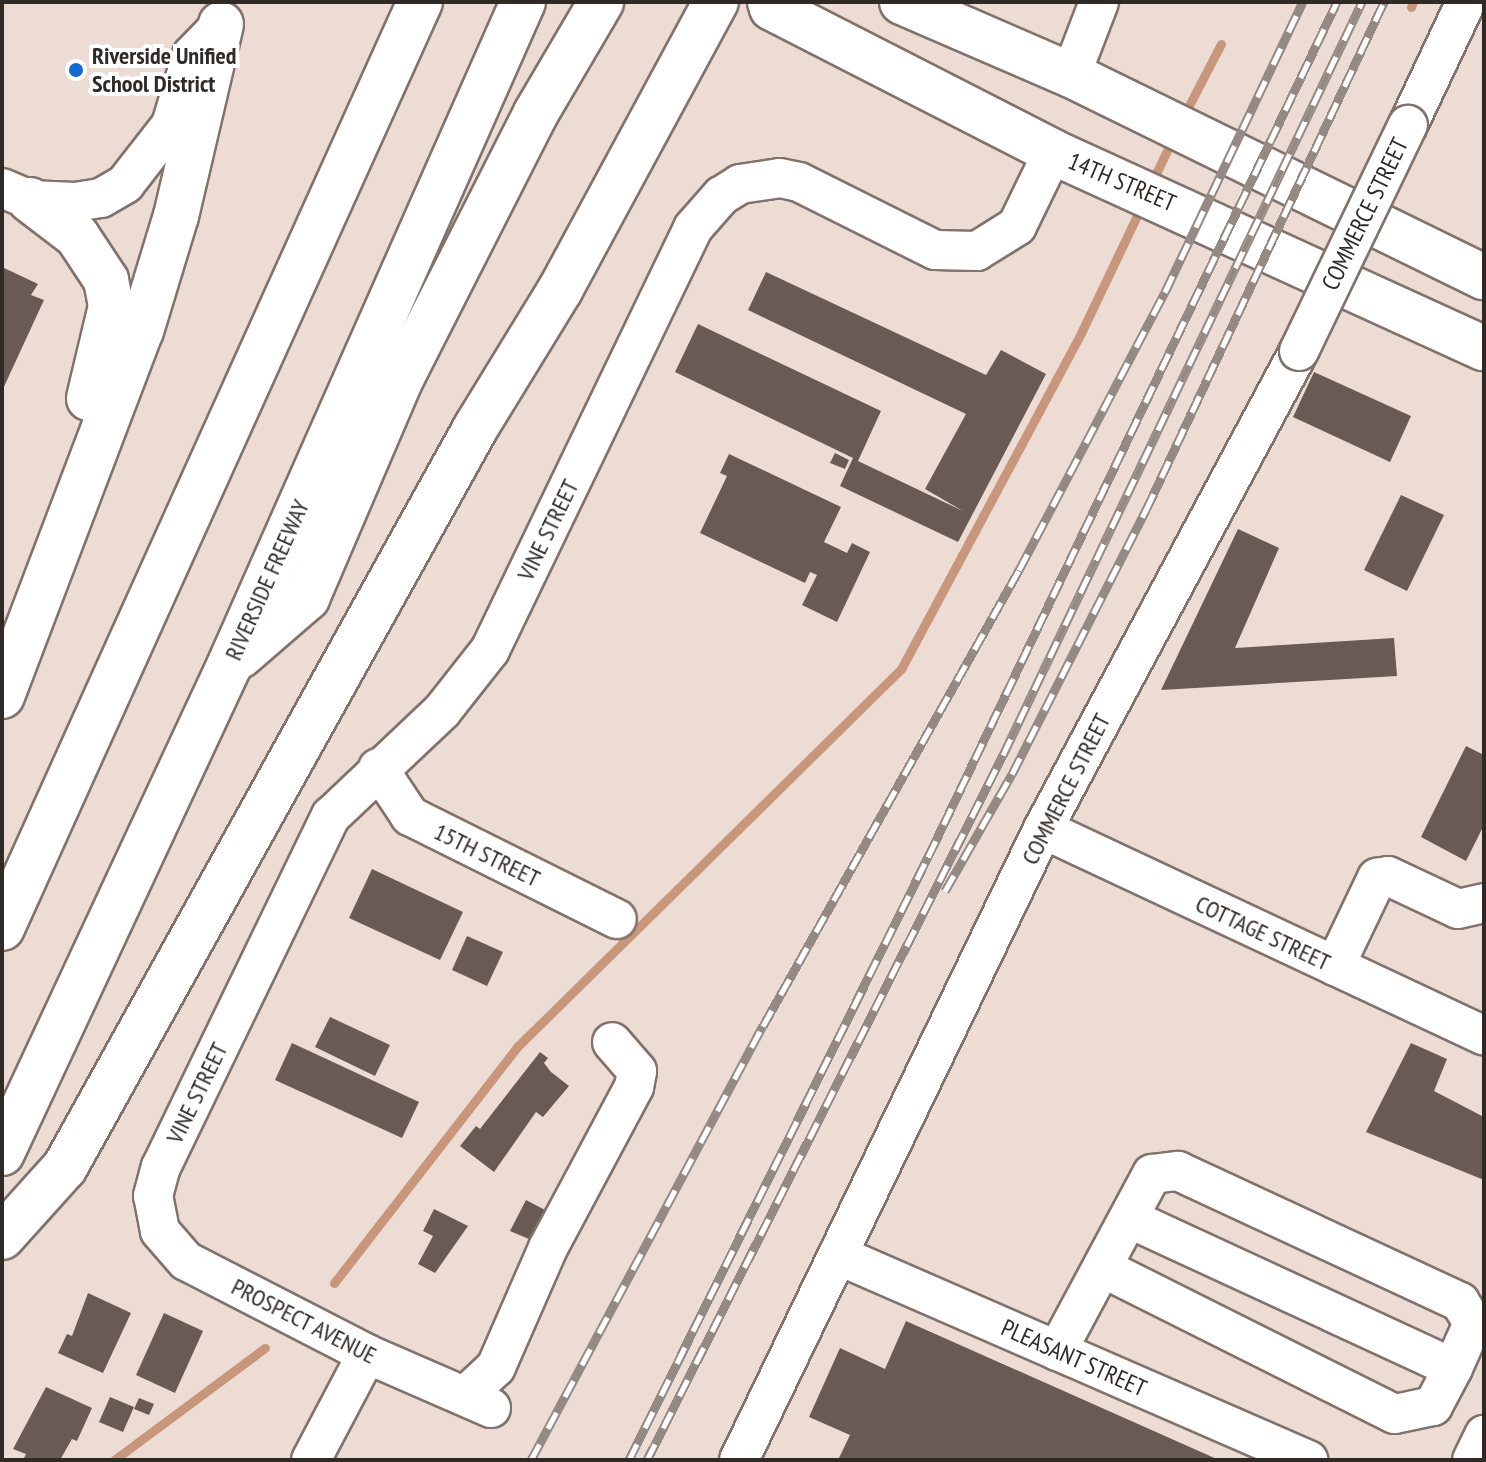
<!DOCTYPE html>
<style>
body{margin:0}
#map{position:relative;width:1486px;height:1462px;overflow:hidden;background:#eddcd4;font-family:"PT Sans Narrow",sans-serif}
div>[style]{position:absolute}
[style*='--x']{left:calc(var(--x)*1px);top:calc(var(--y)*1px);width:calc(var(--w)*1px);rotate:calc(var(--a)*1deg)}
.stream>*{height:9px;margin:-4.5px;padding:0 4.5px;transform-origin:4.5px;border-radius:4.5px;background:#c7967b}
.building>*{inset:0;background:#695b54}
.roads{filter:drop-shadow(2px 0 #81726b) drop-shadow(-2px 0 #81726b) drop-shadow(0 2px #81726b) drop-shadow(0 -2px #81726b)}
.minor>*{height:38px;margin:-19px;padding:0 19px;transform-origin:19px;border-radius:19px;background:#fff}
.major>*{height:44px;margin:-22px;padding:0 22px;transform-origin:22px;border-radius:22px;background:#fff}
.highway>*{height:44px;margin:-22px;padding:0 22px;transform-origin:22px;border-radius:22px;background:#fff}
.rail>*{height:9px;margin-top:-4.5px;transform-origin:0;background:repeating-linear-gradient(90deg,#fff 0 18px,#958984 0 36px);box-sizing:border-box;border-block:2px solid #958984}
.bridges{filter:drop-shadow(2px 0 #81726b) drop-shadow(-2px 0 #81726b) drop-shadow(0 2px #81726b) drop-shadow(0 -2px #81726b)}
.minor-bridge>*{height:38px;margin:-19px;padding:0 19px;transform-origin:19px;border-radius:19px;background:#fff}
.dots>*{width:22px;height:22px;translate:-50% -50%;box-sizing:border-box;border:4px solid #fff;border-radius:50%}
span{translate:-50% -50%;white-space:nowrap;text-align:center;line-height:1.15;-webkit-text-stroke:8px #fff;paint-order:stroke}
.poi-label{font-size:24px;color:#302a27;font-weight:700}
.left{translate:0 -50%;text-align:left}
.street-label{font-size:24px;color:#302a27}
.frame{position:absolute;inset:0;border:4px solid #302a27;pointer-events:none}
</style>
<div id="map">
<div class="stream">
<i style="--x:1411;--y:7;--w:5;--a:-68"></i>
<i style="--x:1184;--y:115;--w:80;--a:-62.5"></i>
<i style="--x:1151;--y:184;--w:53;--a:-64.4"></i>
<i style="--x:334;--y:1283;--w:299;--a:-52.2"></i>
<i style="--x:517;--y:1047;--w:539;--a:-44.55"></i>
<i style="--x:901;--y:669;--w:381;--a:-61.8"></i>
<i style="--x:1081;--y:333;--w:142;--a:-64.5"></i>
<i style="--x:114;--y:1460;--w:188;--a:-36.6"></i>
</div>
<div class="building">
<i style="clip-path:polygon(2px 267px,38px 284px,31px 295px,44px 300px,2px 391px)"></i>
<i style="clip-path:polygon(766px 272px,986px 375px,1001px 350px,1046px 374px,958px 542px,840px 486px,853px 458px,675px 372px,698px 324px,881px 411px,858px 461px,963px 511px,925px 489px,966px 414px,748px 310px)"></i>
<i style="clip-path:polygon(1314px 372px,1411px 416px,1390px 462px,1293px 417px)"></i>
<i style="clip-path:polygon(835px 453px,849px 460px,845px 469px,830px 463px)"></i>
<i style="clip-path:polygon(729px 454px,841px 507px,824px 542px,847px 553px,852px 543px,870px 552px,837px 622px,802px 605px,817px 575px,810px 572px,805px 583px,700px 533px,727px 476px,720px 473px)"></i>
<i style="clip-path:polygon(1401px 495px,1444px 515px,1407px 591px,1364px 570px)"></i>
<i style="clip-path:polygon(1238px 529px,1279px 548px,1235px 648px,1394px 638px,1397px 676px,1161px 690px)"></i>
<i style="clip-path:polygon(1466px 746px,1484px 755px,1484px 825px,1466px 861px,1421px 837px)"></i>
<i style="clip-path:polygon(372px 869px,463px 912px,440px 960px,349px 918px)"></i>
<i style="clip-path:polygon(467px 936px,503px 952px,487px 986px,452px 970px)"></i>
<i style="clip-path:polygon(330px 1017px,390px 1045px,375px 1076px,315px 1047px)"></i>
<i style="clip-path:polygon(292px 1043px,419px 1102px,402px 1138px,275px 1080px)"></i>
<i style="clip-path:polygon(1411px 1043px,1447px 1059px,1434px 1091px,1484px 1117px,1484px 1180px,1366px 1132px)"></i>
<i style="clip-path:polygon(540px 1052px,548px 1058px,544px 1063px,551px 1072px,569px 1086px,543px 1117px,536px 1112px,494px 1172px,460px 1146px,476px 1126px,480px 1129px)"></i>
<i style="clip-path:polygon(526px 1200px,551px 1213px,536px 1242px,510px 1231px)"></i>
<i style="clip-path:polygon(434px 1209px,468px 1226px,435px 1273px,418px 1264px,433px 1236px,423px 1231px)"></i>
<i style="clip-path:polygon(88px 1293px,131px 1313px,103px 1373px,58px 1353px,67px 1334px,72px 1336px)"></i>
<i style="clip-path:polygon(164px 1313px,203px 1331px,175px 1393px,136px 1375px)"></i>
<i style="clip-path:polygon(906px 1321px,1219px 1460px,838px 1460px,850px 1435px,809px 1417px,840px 1348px,885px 1369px)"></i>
<i style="clip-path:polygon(46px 1387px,92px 1408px,77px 1441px,72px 1439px,60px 1460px,23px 1460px,26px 1454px,13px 1449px)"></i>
<i style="clip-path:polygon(110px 1397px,134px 1407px,123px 1432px,99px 1422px)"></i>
<i style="clip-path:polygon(139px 1398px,154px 1404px,149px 1415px,134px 1409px)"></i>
</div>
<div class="roads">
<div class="minor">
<i style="--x:1071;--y:75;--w:78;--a:-69"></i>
<i style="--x:1408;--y:125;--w:136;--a:-64.8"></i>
<i style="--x:2;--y:188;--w:30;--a:23"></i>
<i style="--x:30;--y:200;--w:45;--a:2.5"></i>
<i style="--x:75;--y:202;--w:26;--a:-9"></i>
<i style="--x:101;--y:198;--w:28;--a:-30"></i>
<i style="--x:125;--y:184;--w:75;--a:-52.1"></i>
<i style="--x:171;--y:125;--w:73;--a:-73.3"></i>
<i style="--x:192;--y:55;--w:36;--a:-46"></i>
<i style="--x:378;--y:768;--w:58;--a:56.3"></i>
<i style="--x:410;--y:816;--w:231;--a:26.5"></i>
<i style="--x:1043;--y:829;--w:487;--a:25.1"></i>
<i style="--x:1335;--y:966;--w:98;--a:-64.5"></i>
<i style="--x:1377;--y:878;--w:11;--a:-10"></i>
<i style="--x:1388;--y:876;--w:77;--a:25.2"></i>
<i style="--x:1458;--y:909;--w:27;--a:-13"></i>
<i style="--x:840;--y:1256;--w:511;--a:23.55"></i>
<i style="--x:1103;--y:1268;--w:326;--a:26.6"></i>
<i style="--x:1395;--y:1414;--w:39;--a:-12"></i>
<i style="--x:1433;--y:1406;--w:43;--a:-62.2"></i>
<i style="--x:1453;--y:1368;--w:356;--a:-155.2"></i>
<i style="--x:1057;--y:1351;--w:201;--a:-61.8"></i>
<i style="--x:1152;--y:1174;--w:26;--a:-7"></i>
<i style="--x:1178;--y:1171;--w:311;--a:24.9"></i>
<i style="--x:1460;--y:1302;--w:25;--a:58"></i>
<i style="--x:1473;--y:1323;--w:49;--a:114"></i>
<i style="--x:465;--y:1396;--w:42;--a:-43.1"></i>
<i style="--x:496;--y:1367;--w:130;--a:-66.4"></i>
<i style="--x:548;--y:1248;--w:183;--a:-61.9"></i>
<i style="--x:634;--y:1087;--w:16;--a:-79"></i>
<i style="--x:637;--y:1071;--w:38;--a:-131"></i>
<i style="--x:491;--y:1408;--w:135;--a:-156.5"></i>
<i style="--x:367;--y:1354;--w:203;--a:-152.8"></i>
<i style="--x:186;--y:1261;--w:40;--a:-131"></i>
<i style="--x:160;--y:1231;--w:36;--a:-101"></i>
<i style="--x:153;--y:1196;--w:30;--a:-75"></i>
<i style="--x:161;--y:1167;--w:390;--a:-64.2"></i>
<i style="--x:331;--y:816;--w:153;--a:-43.4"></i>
<i style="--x:442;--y:711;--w:78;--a:-51.8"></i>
<i style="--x:490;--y:650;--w:468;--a:-64.3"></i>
<i style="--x:693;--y:228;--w:43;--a:-48.8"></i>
<i style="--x:721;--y:196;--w:22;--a:-32"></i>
<i style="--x:740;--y:184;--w:40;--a:-8.5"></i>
<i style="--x:780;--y:178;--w:19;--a:12"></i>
<i style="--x:799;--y:182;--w:152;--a:26.6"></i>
<i style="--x:935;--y:250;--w:42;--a:1.4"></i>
<i style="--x:977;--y:251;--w:47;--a:-32"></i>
<i style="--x:1017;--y:226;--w:82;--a:-64.1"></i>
<i style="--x:311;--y:1460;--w:120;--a:-62.2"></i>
<i style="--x:739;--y:1460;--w:700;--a:-64.28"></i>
<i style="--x:1043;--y:829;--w:542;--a:-61.83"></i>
<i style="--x:1472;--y:1460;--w:28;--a:-64"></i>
</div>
<div class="major">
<i style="--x:770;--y:2;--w:6;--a:72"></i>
<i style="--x:772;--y:8;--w:316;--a:27.1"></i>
<i style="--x:1053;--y:152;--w:473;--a:24.5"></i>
<i style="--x:902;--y:2;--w:184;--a:23.4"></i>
<i style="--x:1071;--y:75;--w:460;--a:26.1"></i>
</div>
<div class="highway">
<i style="--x:30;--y:200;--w:59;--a:37.5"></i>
<i style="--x:77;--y:236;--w:53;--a:56.6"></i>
<i style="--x:106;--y:280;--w:26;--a:79"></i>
<i style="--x:111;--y:306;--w:95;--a:103.4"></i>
<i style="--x:240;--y:656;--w:89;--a:-40.9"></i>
<i style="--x:307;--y:598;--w:238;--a:-66.8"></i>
<i style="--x:401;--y:379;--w:298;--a:-63.1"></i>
<i style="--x:536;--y:113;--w:129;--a:-59.6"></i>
<i style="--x:2;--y:696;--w:391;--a:-69.2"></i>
<i style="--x:141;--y:331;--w:120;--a:-73.1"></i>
<i style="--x:176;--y:216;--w:197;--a:-76.8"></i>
<i style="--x:2;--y:928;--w:1016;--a:-65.71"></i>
<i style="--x:2;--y:1153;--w:537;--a:-65.01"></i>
<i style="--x:229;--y:666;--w:726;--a:-66.12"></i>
<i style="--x:2;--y:1237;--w:94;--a:-48"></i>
<i style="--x:65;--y:1167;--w:846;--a:-60.95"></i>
<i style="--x:476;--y:427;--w:161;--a:-58.5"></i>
<i style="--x:560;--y:290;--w:328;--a:-61.6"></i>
</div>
</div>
<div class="rail">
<i style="--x:945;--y:891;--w:135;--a:-60.2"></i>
<i style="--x:1012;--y:774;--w:296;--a:-63.1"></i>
<i style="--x:1146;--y:510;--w:561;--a:-64.9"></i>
<i style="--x:531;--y:1460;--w:492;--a:-61.9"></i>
<i style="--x:763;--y:1026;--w:523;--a:-60.69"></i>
<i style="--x:1019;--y:570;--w:314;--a:-62.3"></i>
<i style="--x:1165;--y:292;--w:321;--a:-64.6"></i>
<i style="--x:629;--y:1460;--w:673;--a:-63.63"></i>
<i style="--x:928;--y:857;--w:948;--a:-64.44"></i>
<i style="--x:647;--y:1460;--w:790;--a:-63.21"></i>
<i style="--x:1003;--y:755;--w:834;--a:-64.51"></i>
</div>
<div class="bridges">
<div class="minor-bridge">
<i style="--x:1299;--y:351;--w:251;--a:-64.3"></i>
</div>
</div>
<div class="dots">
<i style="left:76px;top:70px;background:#146ad4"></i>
</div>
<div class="poi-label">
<span class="left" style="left:92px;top:70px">Riverside Unified<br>School District</span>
</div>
<div class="street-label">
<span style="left:1122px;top:182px;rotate:23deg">14TH STREET</span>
<span style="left:1365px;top:214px;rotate:-64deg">COMMERCE STREET</span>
<span style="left:548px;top:530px;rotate:-64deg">VINE STREET</span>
<span style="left:267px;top:580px;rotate:-66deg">RIVERSIDE FREEWAY</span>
<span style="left:1066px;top:789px;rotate:-63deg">COMMERCE STREET</span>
<span style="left:487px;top:855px;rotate:26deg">15TH STREET</span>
<span style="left:1263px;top:933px;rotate:25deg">COTTAGE STREET</span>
<span style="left:197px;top:1093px;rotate:-64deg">VINE STREET</span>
<span style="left:304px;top:1321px;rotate:27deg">PROSPECT AVENUE</span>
<span style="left:1074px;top:1358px;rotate:24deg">PLEASANT STREET</span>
</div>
<div class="frame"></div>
</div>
